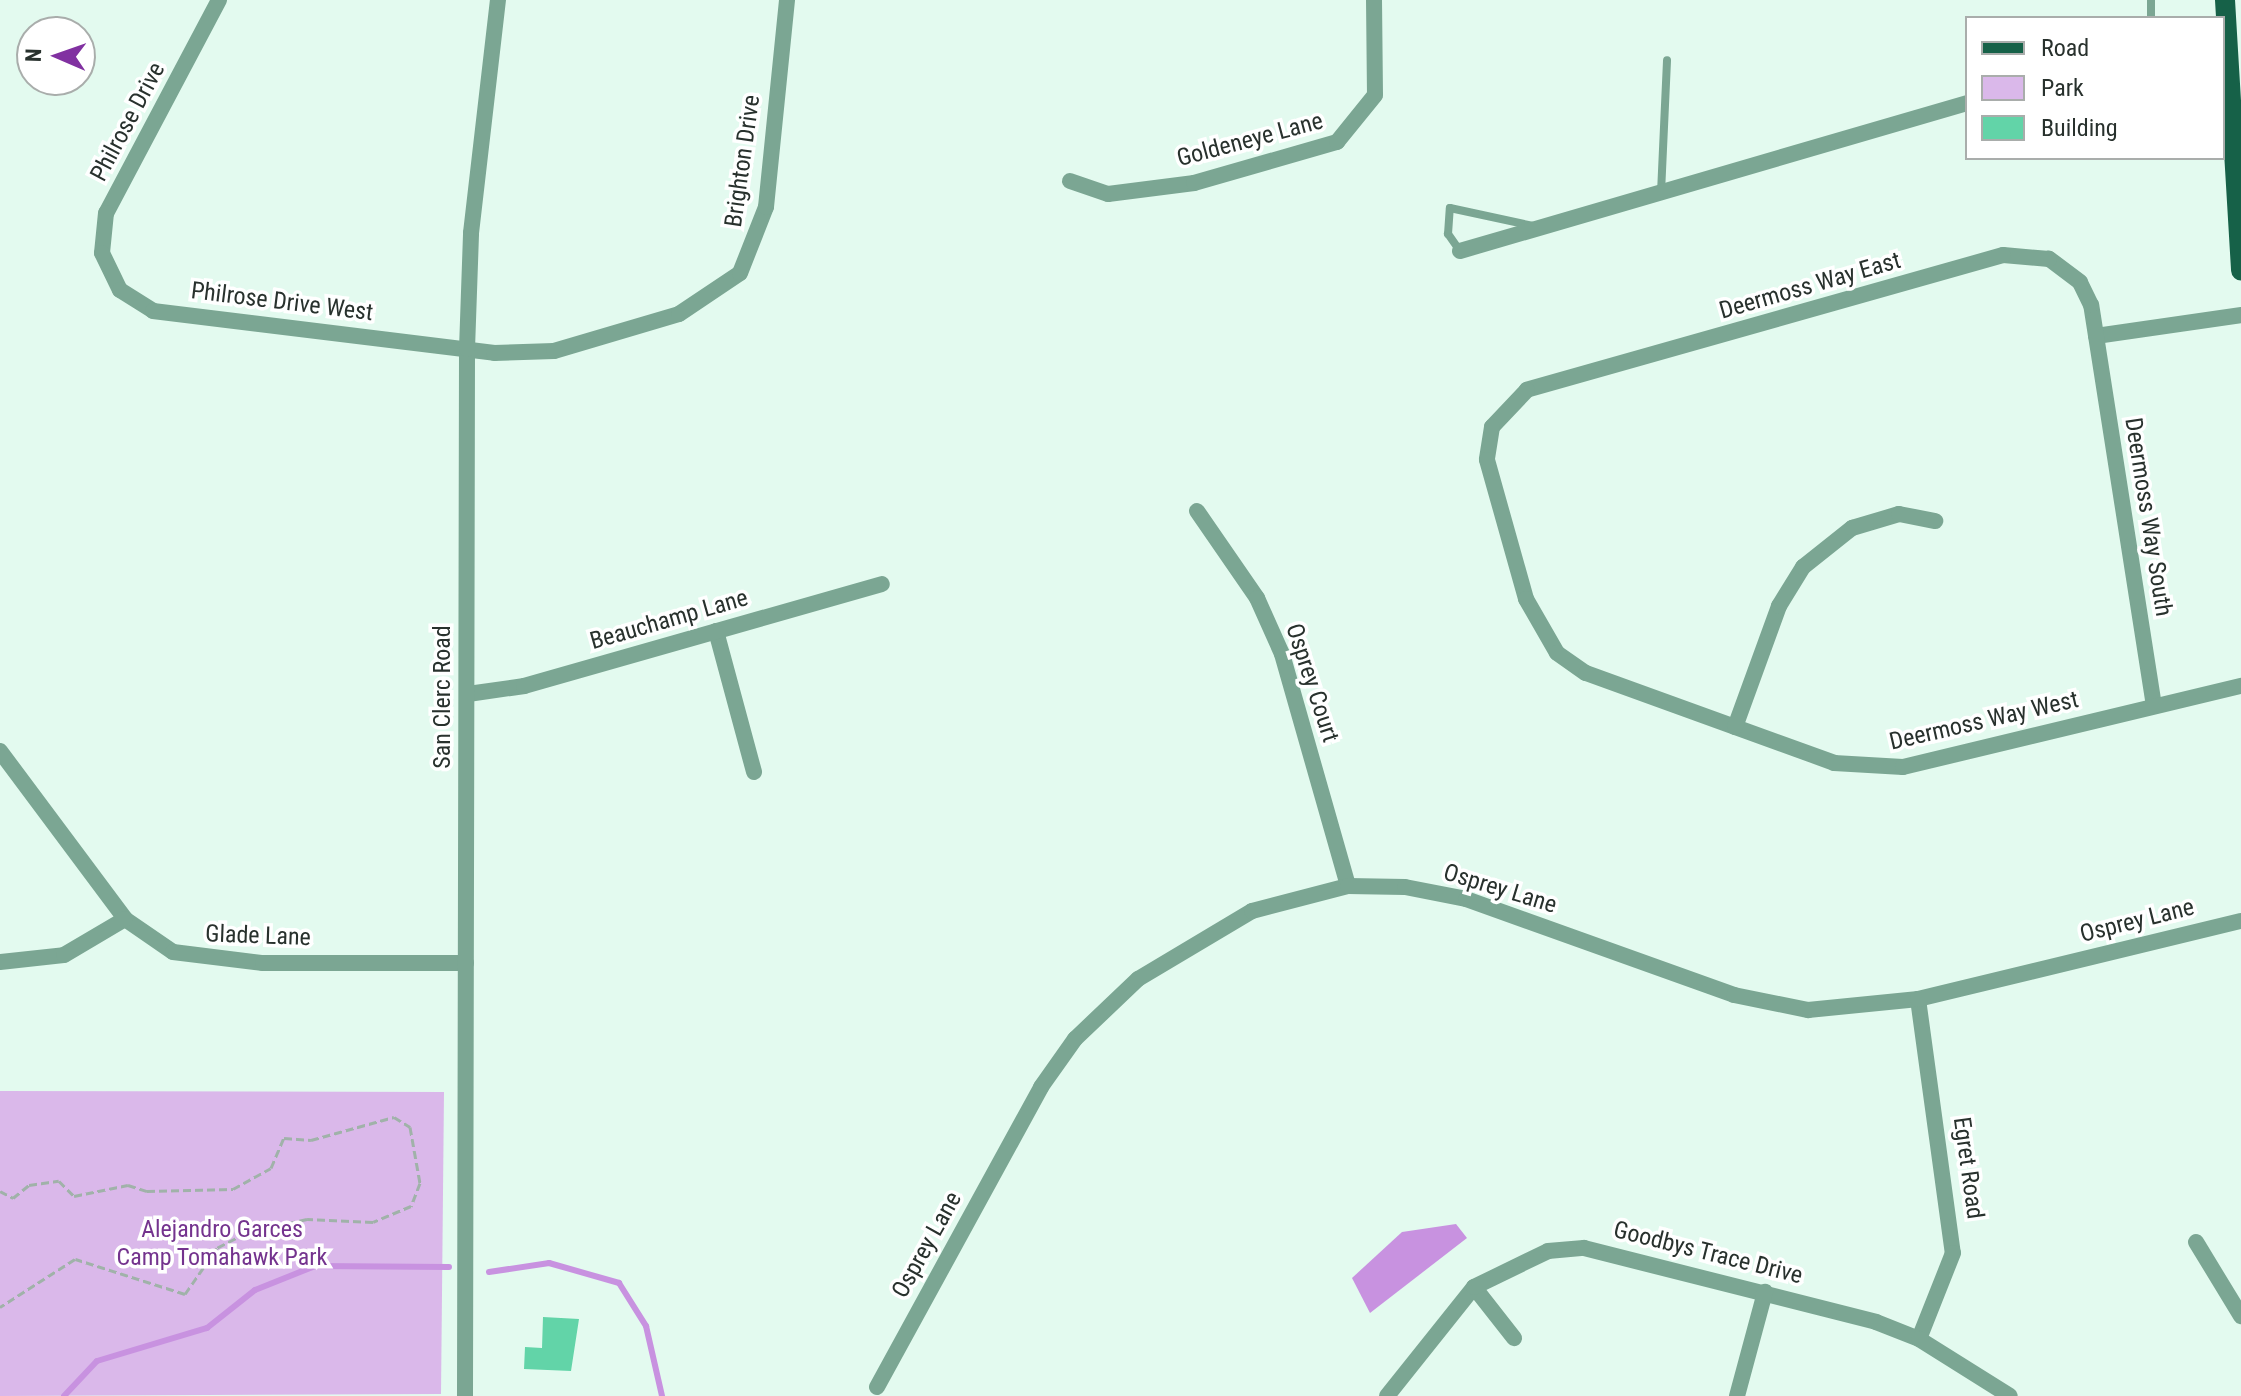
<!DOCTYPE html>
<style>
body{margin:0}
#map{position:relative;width:2241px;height:1396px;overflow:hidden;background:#e3faef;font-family:"Roboto Condensed",sans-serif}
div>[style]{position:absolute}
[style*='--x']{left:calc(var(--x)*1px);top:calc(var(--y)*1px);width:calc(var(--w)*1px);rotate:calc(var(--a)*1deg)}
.green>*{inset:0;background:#dab8ea}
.water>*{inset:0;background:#c892e0}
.stream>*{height:6px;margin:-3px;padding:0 3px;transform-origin:3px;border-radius:3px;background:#c892e0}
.building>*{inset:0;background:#62d4a8}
.path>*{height:3px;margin-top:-1.5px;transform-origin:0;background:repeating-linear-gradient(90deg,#a0b2a9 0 8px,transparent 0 12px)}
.lane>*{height:8px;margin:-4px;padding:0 4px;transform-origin:4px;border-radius:4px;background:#7ba693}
.street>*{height:16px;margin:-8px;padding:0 8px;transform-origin:8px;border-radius:8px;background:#7ba693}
.primary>*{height:20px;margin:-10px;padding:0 10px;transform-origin:10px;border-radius:10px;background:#166148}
span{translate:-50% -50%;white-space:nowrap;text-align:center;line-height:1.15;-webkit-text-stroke:7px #fff;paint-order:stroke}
.street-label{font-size:24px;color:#28312d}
.park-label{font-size:24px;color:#74338e}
.legend{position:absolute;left:1965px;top:16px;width:260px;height:144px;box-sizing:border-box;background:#fff;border:2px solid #a9adab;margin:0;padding:10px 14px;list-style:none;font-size:24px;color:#28312d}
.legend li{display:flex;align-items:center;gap:16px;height:40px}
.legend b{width:40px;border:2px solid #a9adab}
.north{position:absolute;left:16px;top:16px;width:80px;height:80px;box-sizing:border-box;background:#fff;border:2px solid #a9adab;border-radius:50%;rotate:272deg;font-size:22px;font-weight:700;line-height:32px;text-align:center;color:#28312d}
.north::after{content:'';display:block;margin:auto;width:28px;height:36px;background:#8131a1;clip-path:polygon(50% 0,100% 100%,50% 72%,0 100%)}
</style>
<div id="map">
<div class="green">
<i style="clip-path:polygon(0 1091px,444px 1092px,441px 1394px,0 1396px)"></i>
</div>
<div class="water">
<i style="clip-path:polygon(1456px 1224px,1467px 1238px,1370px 1313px,1352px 1278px,1402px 1232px)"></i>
</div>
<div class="stream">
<i style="--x:489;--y:1272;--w:61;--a:-8.5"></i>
<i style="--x:549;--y:1263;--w:73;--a:15.9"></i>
<i style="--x:619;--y:1283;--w:51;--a:57.9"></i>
<i style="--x:646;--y:1326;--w:72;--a:77.1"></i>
<i style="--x:64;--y:1396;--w:48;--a:-46.7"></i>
<i style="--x:97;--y:1361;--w:115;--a:-16.7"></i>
<i style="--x:207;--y:1328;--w:61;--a:-38.4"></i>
<i style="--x:255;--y:1290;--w:65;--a:-21.8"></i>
<i style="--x:315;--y:1266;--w:134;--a:0.4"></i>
</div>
<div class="building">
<i style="clip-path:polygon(543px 1317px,579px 1319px,571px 1371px,524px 1369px,525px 1347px,542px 1348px)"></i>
</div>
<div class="path">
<i style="--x:0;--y:1191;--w:15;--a:28"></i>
<i style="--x:13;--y:1198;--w:21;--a:-39"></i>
<i style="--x:29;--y:1185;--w:30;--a:-8"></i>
<i style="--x:59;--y:1181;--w:21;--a:45"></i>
<i style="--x:74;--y:1196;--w:55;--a:-11.5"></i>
<i style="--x:128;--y:1185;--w:20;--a:18"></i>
<i style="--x:147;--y:1191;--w:86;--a:-1.3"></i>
<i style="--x:233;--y:1189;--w:43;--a:-28.9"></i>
<i style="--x:271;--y:1168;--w:33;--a:-67"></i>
<i style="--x:284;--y:1138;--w:27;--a:4"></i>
<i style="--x:311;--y:1140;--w:86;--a:-15.5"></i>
<i style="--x:394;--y:1117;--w:19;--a:32"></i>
<i style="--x:410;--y:1127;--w:57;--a:79.9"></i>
<i style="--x:420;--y:1183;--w:25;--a:111"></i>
<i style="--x:411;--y:1206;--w:41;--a:157.2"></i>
<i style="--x:373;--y:1222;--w:66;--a:-177.4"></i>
<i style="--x:307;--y:1219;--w:63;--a:167.1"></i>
<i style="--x:246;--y:1233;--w:33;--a:153"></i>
<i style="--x:217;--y:1248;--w:56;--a:124.8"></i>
<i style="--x:185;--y:1294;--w:115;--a:-162.3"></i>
<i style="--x:75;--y:1259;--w:89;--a:147.4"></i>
</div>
<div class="lane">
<i style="--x:2151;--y:0;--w:18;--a:90"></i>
<i style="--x:1661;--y:193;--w:133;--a:-87.4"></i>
<i style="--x:1460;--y:251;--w:21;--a:-125"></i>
<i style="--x:1448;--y:234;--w:26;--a:-86"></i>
<i style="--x:1450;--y:208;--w:85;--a:12.2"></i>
</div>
<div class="street">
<i style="--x:219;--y:0;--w:241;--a:117.9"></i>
<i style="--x:106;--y:213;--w:40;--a:95.7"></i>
<i style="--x:102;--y:253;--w:41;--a:64.1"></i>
<i style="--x:120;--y:290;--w:39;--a:32"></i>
<i style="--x:153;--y:311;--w:344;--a:7"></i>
<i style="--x:494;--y:353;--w:60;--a:-1.9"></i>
<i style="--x:554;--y:351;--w:130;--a:-16.5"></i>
<i style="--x:679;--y:314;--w:73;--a:-33.9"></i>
<i style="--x:740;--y:273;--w:71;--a:-68.5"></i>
<i style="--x:766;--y:207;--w:208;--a:-84.2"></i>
<i style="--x:1070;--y:181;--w:40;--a:18.9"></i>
<i style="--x:1108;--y:194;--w:87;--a:-7.3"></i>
<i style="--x:1194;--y:183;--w:149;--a:-16"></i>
<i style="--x:1337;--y:142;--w:60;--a:-51"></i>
<i style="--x:1375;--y:95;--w:95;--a:-90.6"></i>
<i style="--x:1460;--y:251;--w:528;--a:-16.27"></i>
<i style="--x:2096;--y:336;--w:147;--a:-8.2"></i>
<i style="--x:1197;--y:511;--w:106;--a:55.4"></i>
<i style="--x:1257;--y:598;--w:61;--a:65.9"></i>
<i style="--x:1282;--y:654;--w:241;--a:74.1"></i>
<i style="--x:716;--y:631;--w:146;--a:74.9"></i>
<i style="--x:468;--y:694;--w:57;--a:-8.1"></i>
<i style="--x:524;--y:686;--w:372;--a:-15.9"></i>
<i style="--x:2154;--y:706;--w:406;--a:-98.9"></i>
<i style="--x:2091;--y:305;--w:25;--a:-116"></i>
<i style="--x:2080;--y:282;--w:39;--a:-143"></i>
<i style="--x:2049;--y:259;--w:46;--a:-175"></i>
<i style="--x:2003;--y:255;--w:495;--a:164.2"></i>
<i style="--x:1527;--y:390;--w:51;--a:133.4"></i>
<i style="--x:1492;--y:427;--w:33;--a:99"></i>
<i style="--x:1487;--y:460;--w:144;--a:74.3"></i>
<i style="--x:1526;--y:599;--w:62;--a:60.1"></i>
<i style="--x:1557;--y:653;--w:35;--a:35"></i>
<i style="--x:1586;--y:673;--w:264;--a:19.9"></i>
<i style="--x:1834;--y:763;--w:69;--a:3.3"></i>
<i style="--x:1903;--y:767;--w:348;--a:-13.5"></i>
<i style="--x:1735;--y:727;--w:129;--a:-70"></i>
<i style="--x:1779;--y:606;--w:46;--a:-58.4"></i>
<i style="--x:1803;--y:567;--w:63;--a:-38.5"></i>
<i style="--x:1852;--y:528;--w:49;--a:-16.6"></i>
<i style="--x:1899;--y:514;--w:37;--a:11"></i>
<i style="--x:0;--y:751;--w:209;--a:53.3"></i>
<i style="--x:125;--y:919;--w:58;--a:34.5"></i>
<i style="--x:173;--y:952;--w:91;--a:7"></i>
<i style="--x:263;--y:963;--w:203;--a:0"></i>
<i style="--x:0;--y:962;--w:64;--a:-6.2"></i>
<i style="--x:64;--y:955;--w:71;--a:-30.5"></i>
<i style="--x:1918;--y:999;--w:256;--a:82.2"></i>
<i style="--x:1953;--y:1253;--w:92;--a:111.6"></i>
<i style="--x:2196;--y:1242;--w:87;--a:58.7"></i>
<i style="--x:1474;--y:1287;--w:65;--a:51.9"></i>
<i style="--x:877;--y:1387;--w:342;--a:-61.3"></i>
<i style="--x:1041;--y:1087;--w:59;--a:-54.7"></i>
<i style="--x:1075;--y:1039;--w:87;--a:-43.6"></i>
<i style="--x:1138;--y:979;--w:133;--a:-30.8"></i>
<i style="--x:1252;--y:911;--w:99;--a:-14.6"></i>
<i style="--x:1348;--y:886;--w:57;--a:1"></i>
<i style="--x:1405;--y:887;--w:62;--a:11.1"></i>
<i style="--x:1466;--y:899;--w:285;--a:19.7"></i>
<i style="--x:1734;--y:995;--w:76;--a:11.5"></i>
<i style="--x:1808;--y:1010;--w:111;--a:-5.7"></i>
<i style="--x:1918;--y:999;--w:332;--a:-13.6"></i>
<i style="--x:465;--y:1396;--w:1047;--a:-89.89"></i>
<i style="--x:467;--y:349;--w:116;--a:-88"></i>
<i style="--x:471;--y:233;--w:235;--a:-83.4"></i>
<i style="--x:1387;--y:1396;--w:139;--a:-51.4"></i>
<i style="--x:1474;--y:1287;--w:82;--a:-25.9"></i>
<i style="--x:1548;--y:1251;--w:36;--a:-5"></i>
<i style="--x:1584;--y:1248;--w:301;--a:14.2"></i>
<i style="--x:1876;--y:1322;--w:46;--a:21.6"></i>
<i style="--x:1919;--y:1339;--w:107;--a:32.1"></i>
<i style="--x:1737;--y:1396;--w:108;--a:-74.9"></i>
</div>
<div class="primary">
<i style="--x:2225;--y:0;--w:271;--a:86.6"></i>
</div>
<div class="street-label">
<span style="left:128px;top:122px;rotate:-62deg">Philrose Drive</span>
<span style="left:1250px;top:140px;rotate:-15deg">Goldeneye Lane</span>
<span style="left:743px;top:161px;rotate:-82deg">Brighton Drive</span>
<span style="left:1810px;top:286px;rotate:-16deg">Deermoss Way East</span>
<span style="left:282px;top:302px;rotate:7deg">Philrose Drive West</span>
<span style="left:2148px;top:517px;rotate:81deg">Deermoss Way South</span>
<span style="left:669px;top:620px;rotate:-16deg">Beauchamp Lane</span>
<span style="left:1312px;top:683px;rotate:72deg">Osprey Court</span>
<span style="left:443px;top:697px;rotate:-90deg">San Clerc Road</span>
<span style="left:1984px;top:721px;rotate:-13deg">Deermoss Way West</span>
<span style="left:1500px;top:889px;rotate:17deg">Osprey Lane</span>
<span style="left:2137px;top:921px;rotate:-14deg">Osprey Lane</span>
<span style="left:258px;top:936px;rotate:2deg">Glade Lane</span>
<span style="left:1968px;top:1168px;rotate:82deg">Egret Road</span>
<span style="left:927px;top:1245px;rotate:-61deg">Osprey Lane</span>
<span style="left:1708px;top:1253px;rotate:14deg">Goodbys Trace Drive</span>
</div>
<div class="park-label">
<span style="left:222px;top:1244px">Alejandro Garces<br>Camp Tomahawk Park</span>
</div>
<ul class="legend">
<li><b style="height:10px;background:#166148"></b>Road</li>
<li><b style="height:22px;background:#dab8ea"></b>Park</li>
<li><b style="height:22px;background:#62d4a8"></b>Building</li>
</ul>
<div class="north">N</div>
</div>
